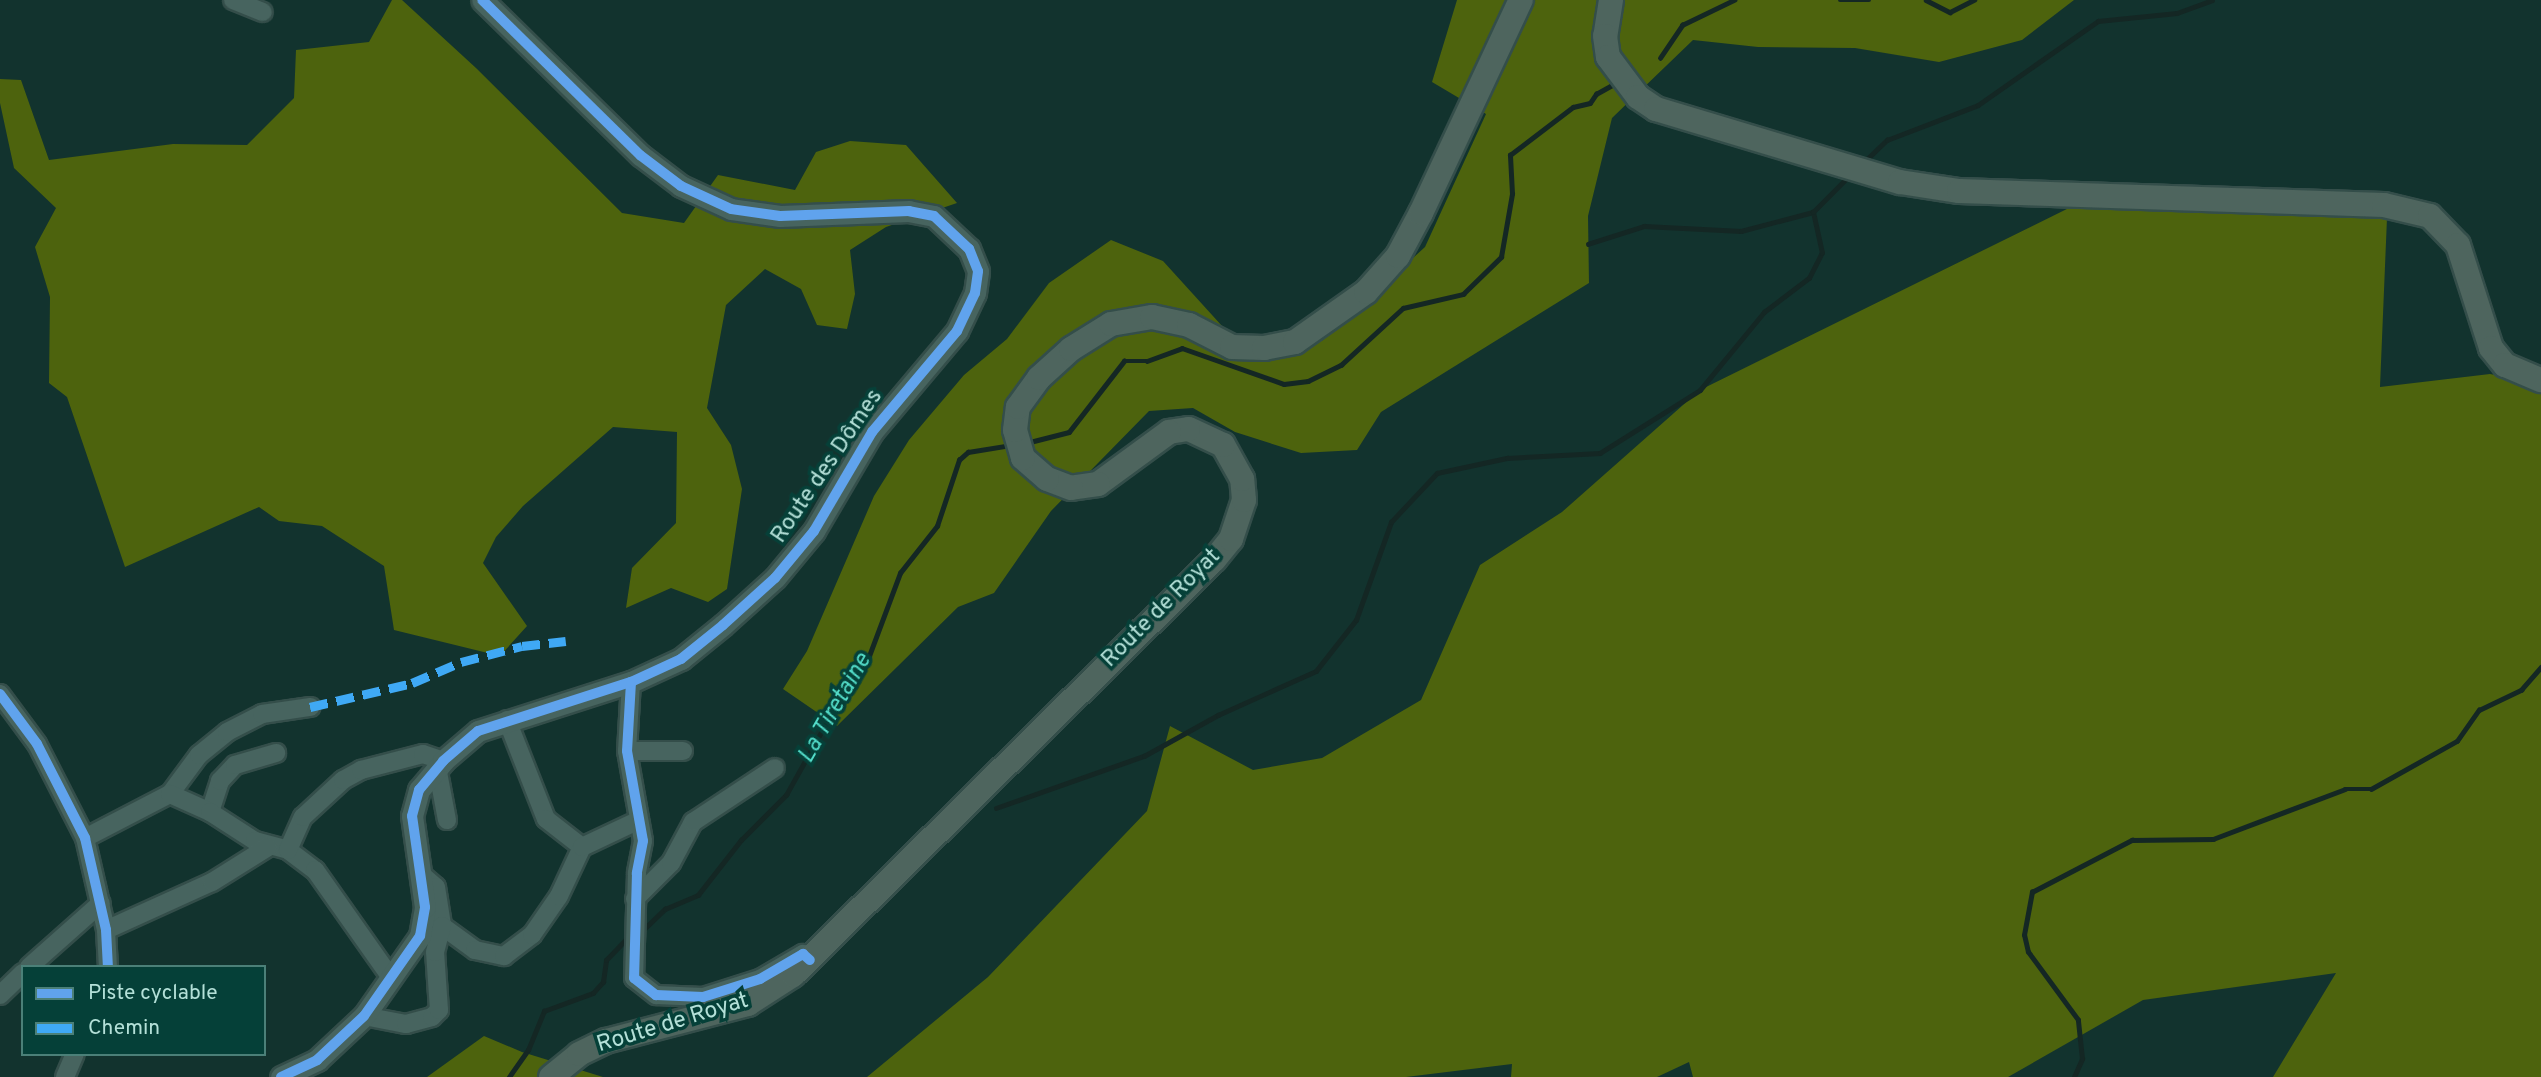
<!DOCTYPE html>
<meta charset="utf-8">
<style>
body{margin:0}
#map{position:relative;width:2541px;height:1077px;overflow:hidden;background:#12332e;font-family:Overpass,sans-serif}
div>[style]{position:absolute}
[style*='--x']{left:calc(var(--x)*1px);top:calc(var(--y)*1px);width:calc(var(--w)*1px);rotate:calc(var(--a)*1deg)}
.green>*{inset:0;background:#4d630d}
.stream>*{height:4.5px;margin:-2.25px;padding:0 2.25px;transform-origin:2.25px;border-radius:2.25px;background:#142724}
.roads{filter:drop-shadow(2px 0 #344e4a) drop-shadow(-2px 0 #344e4a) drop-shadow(0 2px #344e4a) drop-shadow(0 -2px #344e4a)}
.minor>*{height:18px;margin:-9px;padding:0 9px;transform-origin:9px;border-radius:9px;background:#47645f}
.tertiary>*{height:21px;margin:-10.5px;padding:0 10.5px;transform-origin:10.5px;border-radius:10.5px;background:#47645f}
.secondary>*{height:24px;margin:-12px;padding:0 12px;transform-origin:12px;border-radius:12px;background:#4e655e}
.quiet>*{height:9px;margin-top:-4.5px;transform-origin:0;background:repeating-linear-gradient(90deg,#3fa9f5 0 18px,transparent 0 27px)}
.cycleway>*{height:10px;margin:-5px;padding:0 5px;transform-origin:5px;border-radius:5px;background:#60a3ed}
span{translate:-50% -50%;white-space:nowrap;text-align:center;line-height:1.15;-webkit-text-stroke:7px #054038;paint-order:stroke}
.street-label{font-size:23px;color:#b4e0d8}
.water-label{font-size:24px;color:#52dbc8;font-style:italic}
.legend{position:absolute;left:21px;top:965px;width:245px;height:91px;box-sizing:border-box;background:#054038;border:2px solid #4b8078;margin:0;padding:9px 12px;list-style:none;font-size:21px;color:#b4e0d8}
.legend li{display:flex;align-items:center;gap:14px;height:35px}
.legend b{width:35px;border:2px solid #4b8078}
</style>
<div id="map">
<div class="green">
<i style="clip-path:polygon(392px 0,402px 0,476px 68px,622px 213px,684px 223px,718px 175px,795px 190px,816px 152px,850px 141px,906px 145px,957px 203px,886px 227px,850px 250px,855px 294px,847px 329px,817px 325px,801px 289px,765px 269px,726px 305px,707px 408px,731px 445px,742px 489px,727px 589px,708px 602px,671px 588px,626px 608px,632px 568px,676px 523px,677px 432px,613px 427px,523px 506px,496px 537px,483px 563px,527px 626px,500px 656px,394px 630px,384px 566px,322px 526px,279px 521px,259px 507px,125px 567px,67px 397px,49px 383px,50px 297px,35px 247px,56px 208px,14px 168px,0 103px,0 79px,21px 80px,49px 160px,173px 144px,247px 145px,294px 98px,296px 50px,369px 42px)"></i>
<i style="clip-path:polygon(1457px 0,2074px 0,2022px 40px,1939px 62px,1855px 48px,1758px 47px,1693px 40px,1612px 118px,1588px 216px,1589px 283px,1381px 412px,1357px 450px,1301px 453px,1235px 432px,1193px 408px,1149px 411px,1051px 511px,994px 593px,958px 607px,837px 726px,783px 689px,807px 651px,874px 496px,909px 440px,964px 375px,1007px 339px,1049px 283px,1111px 240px,1163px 261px,1252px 359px,1323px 340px,1425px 247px,1486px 114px,1432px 82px)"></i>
<i style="clip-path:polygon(2081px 202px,2276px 205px,2387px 218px,2380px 387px,2490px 374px,2541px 384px,2541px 1077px,2273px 1077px,2336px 973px,2143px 1000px,2008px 1077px,1693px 1077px,1689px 1062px,1657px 1077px,1511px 1077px,1512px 1064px,1406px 1077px,867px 1077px,988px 977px,1147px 811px,1170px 726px,1253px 770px,1322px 758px,1421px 700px,1480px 565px,1562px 512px,1700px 390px)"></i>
<i style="clip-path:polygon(484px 1036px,522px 1052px,603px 1077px,427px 1077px)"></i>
</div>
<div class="stream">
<i style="--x:1840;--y:0;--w:29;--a:0"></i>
<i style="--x:1926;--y:0;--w:27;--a:27"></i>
<i style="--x:1950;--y:12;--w:27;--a:-27"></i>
<i style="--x:1660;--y:58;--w:40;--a:-56"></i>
<i style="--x:1682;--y:25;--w:58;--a:-25.7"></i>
<i style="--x:1866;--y:160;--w:29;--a:-44"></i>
<i style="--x:1887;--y:140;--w:97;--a:-21"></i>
<i style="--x:1978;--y:105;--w:146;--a:-35"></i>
<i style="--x:2098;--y:21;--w:79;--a:-5.8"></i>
<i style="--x:2177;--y:13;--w:37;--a:-20"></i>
<i style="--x:1588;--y:244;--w:59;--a:-17.8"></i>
<i style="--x:1644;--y:226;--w:97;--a:3"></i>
<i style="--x:1741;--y:231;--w:74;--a:-14.8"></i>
<i style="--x:1026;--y:443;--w:44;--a:-14.3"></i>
<i style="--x:1069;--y:432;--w:90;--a:-52.2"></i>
<i style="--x:1124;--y:361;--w:23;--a:0"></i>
<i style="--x:1147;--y:361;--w:37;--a:-20"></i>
<i style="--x:1182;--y:348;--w:108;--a:19.4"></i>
<i style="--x:1284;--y:384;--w:24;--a:-7"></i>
<i style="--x:1308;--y:381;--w:37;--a:-26"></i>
<i style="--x:1341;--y:365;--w:84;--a:-42.6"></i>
<i style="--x:1403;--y:308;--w:62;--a:-13.1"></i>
<i style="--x:1463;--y:294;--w:53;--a:-44.2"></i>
<i style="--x:1501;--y:257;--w:64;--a:-80.1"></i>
<i style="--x:1512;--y:194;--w:39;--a:-93"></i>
<i style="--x:1510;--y:155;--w:79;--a:-37.3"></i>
<i style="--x:1573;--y:107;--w:17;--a:-13"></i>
<i style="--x:1590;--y:103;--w:11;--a:-56"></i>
<i style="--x:1596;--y:94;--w:18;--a:-29"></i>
<i style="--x:996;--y:808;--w:157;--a:-19.4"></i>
<i style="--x:1144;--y:756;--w:85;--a:-29"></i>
<i style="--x:1218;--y:715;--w:107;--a:-24.2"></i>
<i style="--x:1316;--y:671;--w:65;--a:-51.9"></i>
<i style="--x:1356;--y:620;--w:104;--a:-70.3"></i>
<i style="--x:1391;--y:522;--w:67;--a:-46.8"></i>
<i style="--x:1437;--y:473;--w:72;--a:-12.1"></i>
<i style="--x:1507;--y:458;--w:93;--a:-3.1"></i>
<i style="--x:1600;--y:453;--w:118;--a:-32.2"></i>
<i style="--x:1700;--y:390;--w:101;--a:-50.6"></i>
<i style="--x:1764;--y:312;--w:56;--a:-37.1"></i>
<i style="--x:1809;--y:278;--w:28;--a:-63"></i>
<i style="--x:1822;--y:253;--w:42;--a:-102.4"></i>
<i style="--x:1813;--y:212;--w:47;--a:-45"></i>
<i style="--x:642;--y:931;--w:32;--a:-44"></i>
<i style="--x:665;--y:909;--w:36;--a:-23"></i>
<i style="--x:698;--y:895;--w:70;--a:-52"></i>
<i style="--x:741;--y:840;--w:64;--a:-45"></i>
<i style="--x:786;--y:795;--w:96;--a:-60.8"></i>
<i style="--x:833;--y:711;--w:49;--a:-52.4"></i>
<i style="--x:863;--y:672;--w:106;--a:-69.5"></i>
<i style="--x:900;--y:573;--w:60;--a:-51.8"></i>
<i style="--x:937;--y:526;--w:70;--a:-71.6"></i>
<i style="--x:959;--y:460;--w:12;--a:-42"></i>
<i style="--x:968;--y:452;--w:44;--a:-9.2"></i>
<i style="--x:509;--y:1077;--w:33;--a:-55"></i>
<i style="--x:528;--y:1050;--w:42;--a:-67.7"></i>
<i style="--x:544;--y:1011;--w:52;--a:-20.2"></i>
<i style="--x:593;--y:993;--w:15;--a:-48"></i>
<i style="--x:603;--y:982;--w:22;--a:-82"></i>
<i style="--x:606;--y:960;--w:29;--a:-46"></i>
<i style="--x:2074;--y:1077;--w:20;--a:-66"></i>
<i style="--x:2082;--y:1059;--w:39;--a:-96"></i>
<i style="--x:2078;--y:1020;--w:84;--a:-126.3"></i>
<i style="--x:2028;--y:952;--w:17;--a:-103"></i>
<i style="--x:2024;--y:935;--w:44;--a:-79.5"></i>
<i style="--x:2032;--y:892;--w:113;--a:-27.5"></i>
<i style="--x:2132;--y:840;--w:81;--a:-0.7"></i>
<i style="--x:2213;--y:839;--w:141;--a:-20.7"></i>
<i style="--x:2345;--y:789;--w:26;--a:0"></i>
<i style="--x:2371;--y:789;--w:98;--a:-29.2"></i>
<i style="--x:2457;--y:741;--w:38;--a:-55"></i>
<i style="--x:2479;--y:710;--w:47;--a:-25.5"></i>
<i style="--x:2521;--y:690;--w:30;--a:-49"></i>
</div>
<div class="roads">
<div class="minor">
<i style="--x:233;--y:0;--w:32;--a:22"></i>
<i style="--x:631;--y:682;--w:69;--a:93.3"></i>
<i style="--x:627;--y:751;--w:91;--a:79.9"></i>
<i style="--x:643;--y:841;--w:33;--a:101"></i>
<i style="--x:637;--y:873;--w:105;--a:91.6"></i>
<i style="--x:634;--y:978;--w:28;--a:38"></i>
<i style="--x:656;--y:995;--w:47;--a:2.4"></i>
<i style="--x:703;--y:997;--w:60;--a:-17.5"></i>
<i style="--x:760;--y:979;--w:50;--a:-30.2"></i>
<i style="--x:803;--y:954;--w:9;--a:41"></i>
<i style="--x:0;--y:694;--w:62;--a:53.5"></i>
<i style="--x:37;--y:744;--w:106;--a:62.9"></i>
<i style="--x:85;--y:838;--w:94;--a:77.1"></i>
<i style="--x:106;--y:930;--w:37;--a:87"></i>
<i style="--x:507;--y:720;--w:106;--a:68.5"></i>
<i style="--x:546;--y:819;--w:46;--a:37.9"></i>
<i style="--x:627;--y:751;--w:56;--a:0"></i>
<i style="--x:437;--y:767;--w:54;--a:79.3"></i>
<i style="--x:170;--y:794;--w:49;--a:-53.4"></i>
<i style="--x:199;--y:755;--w:36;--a:-39"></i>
<i style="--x:227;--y:732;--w:39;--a:-27"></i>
<i style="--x:262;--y:714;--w:49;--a:-8.3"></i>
<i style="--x:210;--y:812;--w:33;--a:-72"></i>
<i style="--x:220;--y:781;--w:22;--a:-47"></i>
<i style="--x:235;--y:765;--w:43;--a:-16.3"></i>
<i style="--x:85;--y:838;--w:96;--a:-27.4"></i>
<i style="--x:170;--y:794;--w:44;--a:24.2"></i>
<i style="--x:210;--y:812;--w:54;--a:32.8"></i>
<i style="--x:255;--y:841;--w:34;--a:15"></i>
<i style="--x:288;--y:850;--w:34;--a:37"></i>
<i style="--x:315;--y:870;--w:133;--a:54.8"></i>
<i style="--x:288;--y:850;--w:36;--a:-66"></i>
<i style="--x:303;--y:817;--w:54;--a:-42.8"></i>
<i style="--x:343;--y:780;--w:21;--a:-29"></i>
<i style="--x:361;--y:770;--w:64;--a:-14.5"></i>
<i style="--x:423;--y:754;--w:21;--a:19"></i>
<i style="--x:422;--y:875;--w:18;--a:41"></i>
<i style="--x:436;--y:887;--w:39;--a:81"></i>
<i style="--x:442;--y:926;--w:41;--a:36"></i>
<i style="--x:475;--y:950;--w:30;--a:12"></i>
<i style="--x:504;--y:956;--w:35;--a:-37"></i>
<i style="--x:532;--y:935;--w:47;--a:-55.3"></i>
<i style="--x:559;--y:896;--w:54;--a:-64.9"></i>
<i style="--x:582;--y:847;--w:63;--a:-25.3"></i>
<i style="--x:635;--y:899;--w:51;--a:-45"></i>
<i style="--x:671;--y:863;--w:47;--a:-61.8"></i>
<i style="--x:693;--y:822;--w:98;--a:-33.4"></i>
<i style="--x:106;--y:930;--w:116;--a:-24.4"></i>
<i style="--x:212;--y:882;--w:66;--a:-32"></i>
<i style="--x:29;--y:967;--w:96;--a:-41.6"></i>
<i style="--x:0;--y:995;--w:32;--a:-44"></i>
<i style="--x:364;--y:1016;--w:43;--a:10.8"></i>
<i style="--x:406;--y:1024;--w:27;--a:-15"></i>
<i style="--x:432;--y:1017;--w:10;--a:-45"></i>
<i style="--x:439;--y:1010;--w:58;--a:-93.9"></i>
<i style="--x:435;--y:952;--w:27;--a:-75"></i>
<i style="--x:65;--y:1077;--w:25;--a:-67"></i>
</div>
<div class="tertiary">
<i style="--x:281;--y:1077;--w:40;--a:-25"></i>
<i style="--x:317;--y:1060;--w:64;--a:-43.1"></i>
<i style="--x:364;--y:1016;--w:98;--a:-55"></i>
<i style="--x:420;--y:936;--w:29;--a:-80"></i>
<i style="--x:425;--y:907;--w:92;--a:-98.1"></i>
<i style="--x:412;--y:816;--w:27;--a:-75"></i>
<i style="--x:419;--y:790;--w:38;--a:-50"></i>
<i style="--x:443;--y:761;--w:46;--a:-40.6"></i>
<i style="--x:478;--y:731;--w:161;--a:-17.8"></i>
<i style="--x:631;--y:682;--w:55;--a:-24.7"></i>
<i style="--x:681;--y:659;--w:54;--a:-39"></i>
<i style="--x:723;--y:625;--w:70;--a:-42.1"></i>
<i style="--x:775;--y:578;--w:61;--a:-50.3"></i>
<i style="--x:814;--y:531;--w:115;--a:-59.6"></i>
<i style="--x:872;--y:432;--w:132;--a:-49.9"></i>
<i style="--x:957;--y:331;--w:42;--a:-64.7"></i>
<i style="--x:975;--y:293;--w:22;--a:-82"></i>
<i style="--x:978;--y:271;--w:24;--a:-112"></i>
<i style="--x:969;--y:249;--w:48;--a:-136.7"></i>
<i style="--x:934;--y:216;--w:25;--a:-169"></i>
<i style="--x:909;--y:211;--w:129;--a:177.8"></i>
<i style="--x:780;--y:216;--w:49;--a:-171.9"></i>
<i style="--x:731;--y:209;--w:55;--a:-155.3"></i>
<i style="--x:681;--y:186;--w:51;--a:-142.9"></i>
<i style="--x:640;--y:155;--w:221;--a:-135.5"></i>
</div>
<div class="secondary">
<i style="--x:1611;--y:0;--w:36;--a:99"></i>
<i style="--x:1605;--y:36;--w:21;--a:82"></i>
<i style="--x:1608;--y:57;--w:50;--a:53.1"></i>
<i style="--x:1638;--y:97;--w:22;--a:34"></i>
<i style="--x:1656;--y:109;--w:255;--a:16.7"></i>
<i style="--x:1900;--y:182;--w:60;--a:8.7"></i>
<i style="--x:1959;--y:191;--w:425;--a:1.9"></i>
<i style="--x:2384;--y:205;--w:47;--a:13.4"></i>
<i style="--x:2430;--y:216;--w:40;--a:46"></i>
<i style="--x:2458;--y:245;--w:108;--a:72.2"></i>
<i style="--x:2491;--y:348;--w:22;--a:51"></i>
<i style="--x:2505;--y:365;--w:39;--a:23"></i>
<i style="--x:551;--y:1077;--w:36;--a:-39"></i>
<i style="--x:579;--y:1054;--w:30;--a:-26"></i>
<i style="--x:606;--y:1041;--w:147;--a:-14.6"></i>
<i style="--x:748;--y:1004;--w:54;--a:-32.8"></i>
<i style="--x:793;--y:975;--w:591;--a:-44.59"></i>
<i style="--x:1214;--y:560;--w:27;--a:-51"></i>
<i style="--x:1231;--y:539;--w:41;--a:-71.6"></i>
<i style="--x:1244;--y:500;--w:21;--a:-95"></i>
<i style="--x:1242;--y:479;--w:39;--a:-119"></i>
<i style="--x:1223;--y:445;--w:38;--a:-155"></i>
<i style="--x:1188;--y:429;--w:19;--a:171"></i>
<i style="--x:1169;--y:432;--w:88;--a:143.8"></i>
<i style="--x:1098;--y:484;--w:27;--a:172"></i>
<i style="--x:1071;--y:488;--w:26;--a:-159"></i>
<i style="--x:1047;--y:479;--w:32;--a:-139"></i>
<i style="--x:1023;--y:458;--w:29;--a:-106"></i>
<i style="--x:1015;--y:430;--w:23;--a:-83"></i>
<i style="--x:1018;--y:407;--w:36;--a:-54"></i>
<i style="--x:1039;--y:378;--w:43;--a:-42.2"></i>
<i style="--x:1071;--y:349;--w:47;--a:-32"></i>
<i style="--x:1111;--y:324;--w:42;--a:-9.7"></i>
<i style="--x:1152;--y:317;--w:38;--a:12"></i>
<i style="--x:1189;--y:325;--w:48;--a:27.1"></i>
<i style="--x:1232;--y:347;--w:32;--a:2"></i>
<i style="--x:1264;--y:348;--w:32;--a:-11"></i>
<i style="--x:1295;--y:342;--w:87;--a:-35.2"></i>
<i style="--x:1366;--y:292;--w:48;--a:-48.4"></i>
<i style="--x:1398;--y:256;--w:49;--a:-61.9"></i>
<i style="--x:1421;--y:213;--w:235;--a:-64.9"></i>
</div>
</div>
<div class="quiet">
<i style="--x:310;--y:707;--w:105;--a:-13.2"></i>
<i style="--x:412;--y:683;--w:53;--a:-23.2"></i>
<i style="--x:461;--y:662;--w:63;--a:-14.7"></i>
<i style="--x:522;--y:646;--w:44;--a:-6.5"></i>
</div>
<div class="cycleway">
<i style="--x:631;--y:682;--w:69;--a:93.3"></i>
<i style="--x:627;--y:751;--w:91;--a:79.9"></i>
<i style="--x:643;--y:841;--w:33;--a:101"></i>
<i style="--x:637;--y:873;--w:105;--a:91.6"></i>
<i style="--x:634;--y:978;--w:28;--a:38"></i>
<i style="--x:656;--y:995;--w:47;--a:2.4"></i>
<i style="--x:703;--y:997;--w:60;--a:-17.5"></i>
<i style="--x:760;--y:979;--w:50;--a:-30.2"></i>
<i style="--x:803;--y:954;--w:9;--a:41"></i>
<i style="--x:0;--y:694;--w:62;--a:53.5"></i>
<i style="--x:37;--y:744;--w:106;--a:62.9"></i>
<i style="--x:85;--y:838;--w:94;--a:77.1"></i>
<i style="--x:106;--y:930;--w:37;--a:87"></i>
<i style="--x:281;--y:1077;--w:40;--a:-25"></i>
<i style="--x:317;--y:1060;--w:64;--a:-43.1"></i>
<i style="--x:364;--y:1016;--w:98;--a:-55"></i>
<i style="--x:420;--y:936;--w:29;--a:-80"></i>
<i style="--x:425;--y:907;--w:92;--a:-98.1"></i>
<i style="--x:412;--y:816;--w:27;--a:-75"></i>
<i style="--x:419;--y:790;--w:38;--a:-50"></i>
<i style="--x:443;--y:761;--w:46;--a:-40.6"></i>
<i style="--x:478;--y:731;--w:161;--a:-17.8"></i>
<i style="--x:631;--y:682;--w:55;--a:-24.7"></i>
<i style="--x:681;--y:659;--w:54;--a:-39"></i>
<i style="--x:723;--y:625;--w:70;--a:-42.1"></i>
<i style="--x:775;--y:578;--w:61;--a:-50.3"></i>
<i style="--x:814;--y:531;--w:115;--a:-59.6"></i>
<i style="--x:872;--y:432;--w:132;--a:-49.9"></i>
<i style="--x:957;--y:331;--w:42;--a:-64.7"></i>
<i style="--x:975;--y:293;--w:22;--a:-82"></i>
<i style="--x:978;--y:271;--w:24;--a:-112"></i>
<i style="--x:969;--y:249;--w:48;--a:-136.7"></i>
<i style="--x:934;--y:216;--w:25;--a:-169"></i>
<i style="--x:909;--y:211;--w:129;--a:177.8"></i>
<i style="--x:780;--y:216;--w:49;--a:-171.9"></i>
<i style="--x:731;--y:209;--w:55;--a:-155.3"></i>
<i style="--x:681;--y:186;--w:51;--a:-142.9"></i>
<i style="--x:640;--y:155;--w:221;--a:-135.5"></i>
</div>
<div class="street-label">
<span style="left:828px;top:467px;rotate:-56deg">Route des Dômes</span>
<span style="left:1162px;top:609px;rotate:-45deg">Route de Royat</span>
<span style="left:673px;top:1024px;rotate:-17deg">Route de Royat</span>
</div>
<div class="water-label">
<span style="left:836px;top:709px;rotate:-60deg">La Tiretaine</span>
</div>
<ul class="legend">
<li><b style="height:9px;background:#60a3ed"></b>Piste cyclable</li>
<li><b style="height:9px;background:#3fa9f5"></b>Chemin</li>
</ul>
</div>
